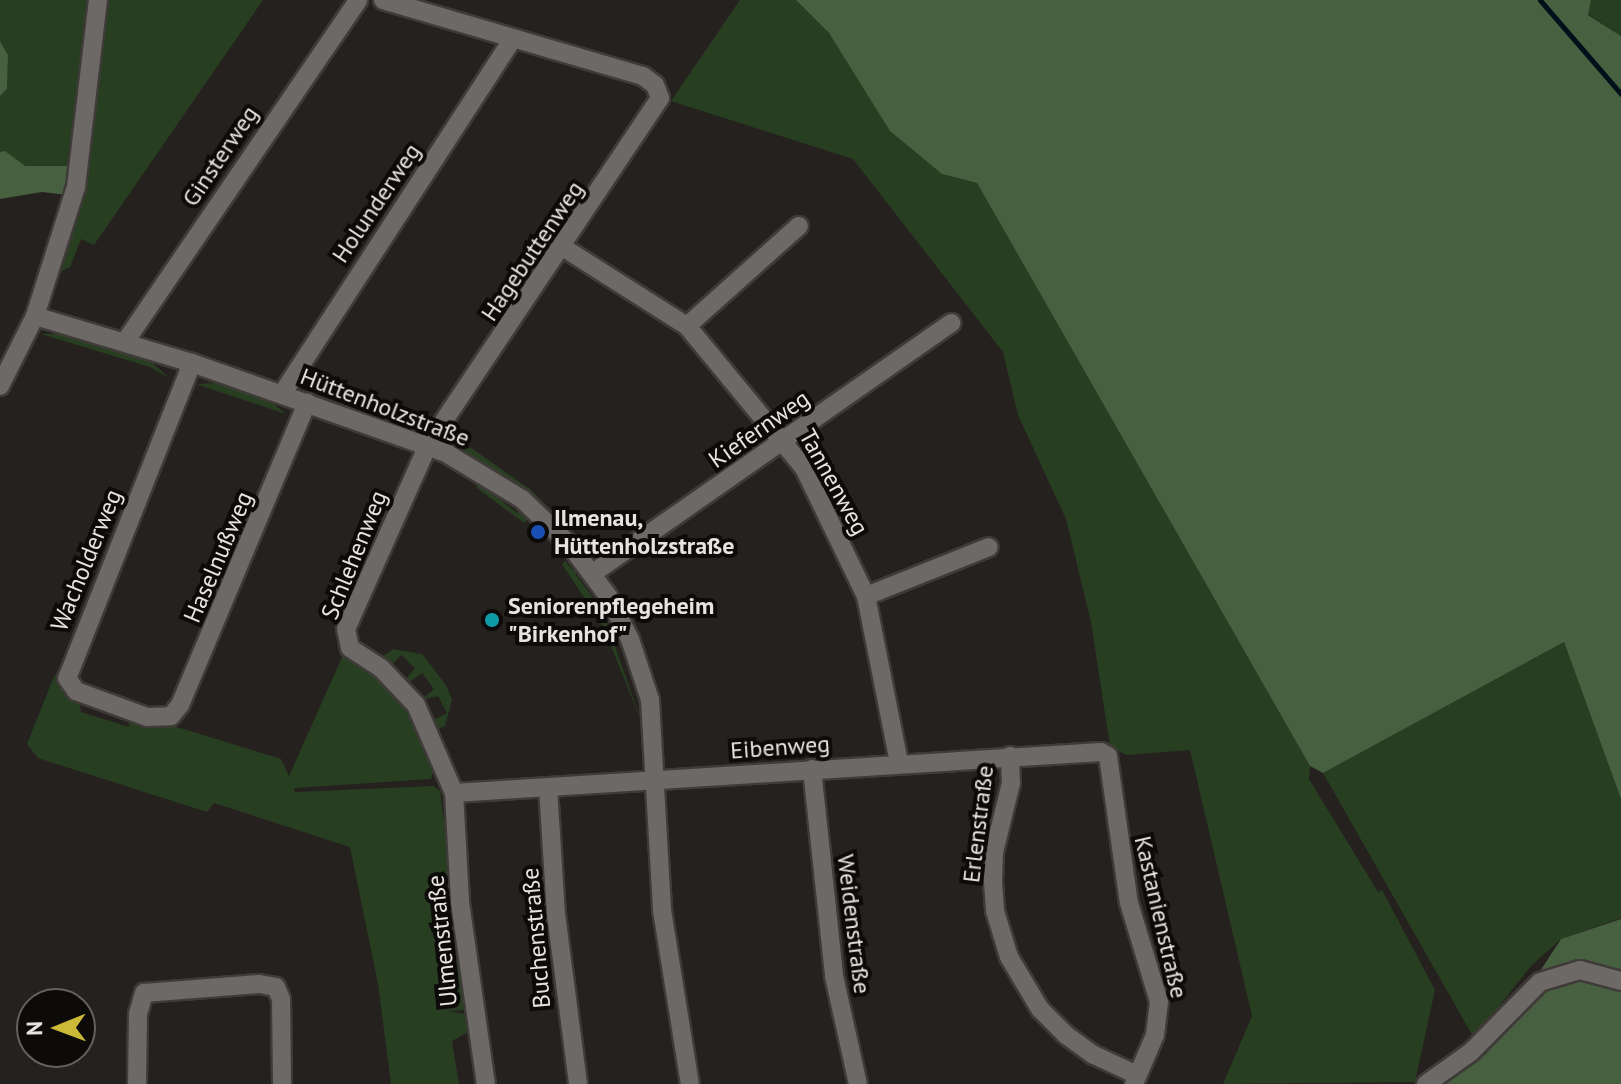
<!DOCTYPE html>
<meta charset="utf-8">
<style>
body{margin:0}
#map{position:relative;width:1621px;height:1084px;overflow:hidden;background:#25211e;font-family:"PT Sans",sans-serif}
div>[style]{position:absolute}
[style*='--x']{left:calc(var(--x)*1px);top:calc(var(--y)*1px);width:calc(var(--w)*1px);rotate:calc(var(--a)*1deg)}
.green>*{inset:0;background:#283e21}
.forest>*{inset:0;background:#476040}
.stream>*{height:5px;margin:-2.5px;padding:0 2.5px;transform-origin:2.5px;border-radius:2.5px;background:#00101a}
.roads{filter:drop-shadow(2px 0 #3e3b38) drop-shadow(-2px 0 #3e3b38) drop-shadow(0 2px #3e3b38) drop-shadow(0 -2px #3e3b38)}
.minor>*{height:18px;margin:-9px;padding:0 9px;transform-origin:9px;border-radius:9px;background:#6d6966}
.dots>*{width:22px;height:22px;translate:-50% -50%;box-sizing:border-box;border:4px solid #0d0b0a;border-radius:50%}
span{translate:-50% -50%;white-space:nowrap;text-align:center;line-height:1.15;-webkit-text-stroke:8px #0d0b0a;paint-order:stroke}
.street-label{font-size:24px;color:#e6e3e1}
.poi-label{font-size:24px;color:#e6e3e1;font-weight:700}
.left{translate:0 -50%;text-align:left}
.north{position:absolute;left:16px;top:988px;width:80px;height:80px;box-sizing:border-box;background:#0d0b0a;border:2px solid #646160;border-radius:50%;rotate:269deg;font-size:22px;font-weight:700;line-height:32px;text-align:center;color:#e6e3e1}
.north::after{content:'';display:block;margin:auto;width:28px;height:36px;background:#cdb938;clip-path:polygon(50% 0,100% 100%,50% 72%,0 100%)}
</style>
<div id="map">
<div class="green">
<i style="clip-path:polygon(0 0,88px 0,67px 166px,25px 166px,0 152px,0 96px,7px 89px,8px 55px,0 41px)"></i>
<i style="clip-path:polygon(108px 0,263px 0,94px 245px,81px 239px,70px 267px,56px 274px,88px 149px)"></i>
<i style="clip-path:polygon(740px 0,796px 0,829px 33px,854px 72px,942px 174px,977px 183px,1310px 766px,1309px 779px,1378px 892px,1382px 890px,1435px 990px,1415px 1082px,1223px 1084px,1252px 1016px,1190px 750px,1126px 755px,1110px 746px,1091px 622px,1066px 519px,1018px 415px,1003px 352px,853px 159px,671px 101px)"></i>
<i style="clip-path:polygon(1591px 0,1621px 0,1621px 36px,1588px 14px)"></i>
<i style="clip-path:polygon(41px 334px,62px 334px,152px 363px,171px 379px,150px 367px)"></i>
<i style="clip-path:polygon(215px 383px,270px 401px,286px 414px,196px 384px)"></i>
<i style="clip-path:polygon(451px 434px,530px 489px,585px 544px,527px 492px,456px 445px)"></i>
<i style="clip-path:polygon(474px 479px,517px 513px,521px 509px,530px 516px,524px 523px,477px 488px)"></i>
<i style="clip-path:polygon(565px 561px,572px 569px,576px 566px,576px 575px,612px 622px,607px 624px,642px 723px,603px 626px,562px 564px)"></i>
<i style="clip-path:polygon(1564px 642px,1621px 799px,1621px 918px,1561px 939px,1531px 966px,1474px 1038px,1323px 773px)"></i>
<i style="clip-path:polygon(393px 649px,422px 654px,446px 685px,452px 700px,445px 726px,438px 729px,432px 721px,447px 713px,438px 696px,421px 700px,434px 689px,422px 673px,408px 683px,405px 680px,415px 668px,401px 655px,390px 667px,381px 658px)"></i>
<i style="clip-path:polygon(343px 655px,389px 686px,409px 708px,434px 769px,431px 779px,294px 788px,295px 792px,433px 786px,440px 791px,451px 875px,438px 875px,439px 887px,452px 887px,454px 902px,436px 907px,438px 912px,454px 907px,465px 1010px,448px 1011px,465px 1014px,468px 1032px,452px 1041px,459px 1084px,391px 1084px,378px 984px,350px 847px,214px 803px,207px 812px,38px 758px,27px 744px,55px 674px,65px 692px,79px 699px,81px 712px,129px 727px,129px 716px,161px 722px,281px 759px,289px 776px)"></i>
</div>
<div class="forest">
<i style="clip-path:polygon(796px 0,1591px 0,1588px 15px,1621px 36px,1621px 799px,1564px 642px,1323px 773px,1310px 766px,977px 183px,942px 174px,890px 131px,829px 33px)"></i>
<i style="clip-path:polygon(0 41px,8px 55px,7px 89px,0 96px)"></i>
<i style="clip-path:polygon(5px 151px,25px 166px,67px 166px,67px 195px,42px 192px,0 199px,0 152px)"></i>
<i style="clip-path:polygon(1621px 919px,1621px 1084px,1434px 1084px,1486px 1054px,1561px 939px)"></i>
</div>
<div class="stream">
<i style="--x:1540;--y:0;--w:124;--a:49.2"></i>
</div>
<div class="roads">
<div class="minor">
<i style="--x:383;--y:0;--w:271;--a:16.3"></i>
<i style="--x:643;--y:76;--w:15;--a:37"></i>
<i style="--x:655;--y:85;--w:14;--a:69"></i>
<i style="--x:660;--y:98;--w:417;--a:123.8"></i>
<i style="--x:428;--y:445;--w:201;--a:114"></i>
<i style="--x:346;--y:629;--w:19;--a:78"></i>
<i style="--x:350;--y:648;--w:37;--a:33"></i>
<i style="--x:381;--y:668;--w:51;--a:46.6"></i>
<i style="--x:416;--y:705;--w:96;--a:66.6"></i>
<i style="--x:564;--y:248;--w:146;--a:32.4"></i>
<i style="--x:687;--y:326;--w:184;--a:50.5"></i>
<i style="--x:804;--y:468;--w:142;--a:64.2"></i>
<i style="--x:866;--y:596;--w:170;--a:78.8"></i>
<i style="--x:35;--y:316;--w:164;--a:16.7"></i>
<i style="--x:192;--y:363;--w:269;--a:19.5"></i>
<i style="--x:446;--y:453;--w:89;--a:31.2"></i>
<i style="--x:522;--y:499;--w:66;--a:43.8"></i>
<i style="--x:570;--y:545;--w:64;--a:53.3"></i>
<i style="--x:608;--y:596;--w:48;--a:62.9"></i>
<i style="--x:630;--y:639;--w:64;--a:71.8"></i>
<i style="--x:650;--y:700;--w:210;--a:86.7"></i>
<i style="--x:662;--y:910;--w:176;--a:80.9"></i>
<i style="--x:687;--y:326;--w:150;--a:-41.8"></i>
<i style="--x:125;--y:342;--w:414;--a:-55.7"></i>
<i style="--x:192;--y:363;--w:339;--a:111.6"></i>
<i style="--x:67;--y:678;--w:16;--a:55"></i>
<i style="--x:76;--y:691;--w:76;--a:20.1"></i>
<i style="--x:147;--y:717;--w:24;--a:-2"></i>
<i style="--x:171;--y:716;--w:14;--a:-51"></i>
<i style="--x:180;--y:705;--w:328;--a:-67.2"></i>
<i style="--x:0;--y:386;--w:78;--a:-63.4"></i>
<i style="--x:35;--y:316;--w:135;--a:-72.4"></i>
<i style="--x:76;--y:187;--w:188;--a:-83.3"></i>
<i style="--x:282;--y:394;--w:422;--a:-57"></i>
<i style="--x:593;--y:573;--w:437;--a:-34.9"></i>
<i style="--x:866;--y:596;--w:132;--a:-21.7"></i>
<i style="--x:1010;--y:756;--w:27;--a:88"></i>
<i style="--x:1011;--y:783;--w:71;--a:103.8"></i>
<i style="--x:994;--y:852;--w:30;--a:92"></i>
<i style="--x:993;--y:882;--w:29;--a:86"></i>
<i style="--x:995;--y:911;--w:48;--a:73.1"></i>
<i style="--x:1009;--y:957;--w:61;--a:59.2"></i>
<i style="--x:1040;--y:1009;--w:37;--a:45"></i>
<i style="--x:1066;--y:1035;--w:34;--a:36"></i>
<i style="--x:1094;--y:1055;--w:47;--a:24.9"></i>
<i style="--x:812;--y:769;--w:208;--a:83.9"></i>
<i style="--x:834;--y:976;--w:111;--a:77.5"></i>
<i style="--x:548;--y:787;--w:127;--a:86.4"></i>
<i style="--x:556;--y:914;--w:171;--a:82.6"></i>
<i style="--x:454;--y:793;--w:648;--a:-3.63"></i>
<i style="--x:1101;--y:752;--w:8;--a:30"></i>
<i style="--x:1108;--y:756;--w:148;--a:81.9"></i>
<i style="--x:1129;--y:903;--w:103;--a:73.1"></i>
<i style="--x:1159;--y:1002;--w:33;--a:97"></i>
<i style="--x:1155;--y:1035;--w:53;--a:113.2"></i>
<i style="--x:454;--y:793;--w:109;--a:86.8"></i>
<i style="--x:460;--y:902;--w:184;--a:81.9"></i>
<i style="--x:137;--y:1084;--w:70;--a:-89.2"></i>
<i style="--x:138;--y:1014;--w:22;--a:-74"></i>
<i style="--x:144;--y:993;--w:115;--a:-4.5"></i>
<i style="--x:259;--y:984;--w:17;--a:10"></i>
<i style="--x:276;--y:987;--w:13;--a:67"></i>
<i style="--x:281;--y:999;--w:85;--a:89.3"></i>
<i style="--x:1426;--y:1084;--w:55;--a:-35.4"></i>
<i style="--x:1471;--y:1052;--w:98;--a:-45.4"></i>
<i style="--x:1540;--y:982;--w:42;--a:-16.7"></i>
<i style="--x:1580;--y:970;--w:42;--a:15"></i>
</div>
</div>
<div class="dots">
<i style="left:538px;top:532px;background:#1a4fb4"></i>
<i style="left:492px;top:620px;background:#0f9aa8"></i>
</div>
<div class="street-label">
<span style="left:220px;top:156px;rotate:-56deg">Ginsterweg</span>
<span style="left:376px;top:203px;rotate:-56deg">Holunderweg</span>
<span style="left:532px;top:251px;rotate:-56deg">Hagebuttenweg</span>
<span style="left:385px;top:407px;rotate:21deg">Hüttenholzstraße</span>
<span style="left:759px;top:429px;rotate:-35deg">Kiefernweg</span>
<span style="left:834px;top:482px;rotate:61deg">Tannenweg</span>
<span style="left:354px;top:555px;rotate:-68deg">Schlehenweg</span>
<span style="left:218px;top:557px;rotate:-67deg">Haselnußweg</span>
<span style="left:86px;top:560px;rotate:-68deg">Wacholderweg</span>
<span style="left:780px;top:747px;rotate:-4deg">Eibenweg</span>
<span style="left:978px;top:824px;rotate:-83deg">Erlenstraße</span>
<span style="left:1161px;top:917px;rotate:77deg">Kastanienstraße</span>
<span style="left:854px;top:924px;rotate:83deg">Weidenstraße</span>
<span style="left:536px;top:938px;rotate:-95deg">Buchenstraße</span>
<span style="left:442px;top:941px;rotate:-96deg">Ulmenstraße</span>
</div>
<div class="poi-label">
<span class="left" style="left:554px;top:532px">Ilmenau,<br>Hüttenholzstraße</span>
<span class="left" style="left:508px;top:620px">Seniorenpflegeheim<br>"Birkenhof"</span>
</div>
<div class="north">N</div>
</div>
